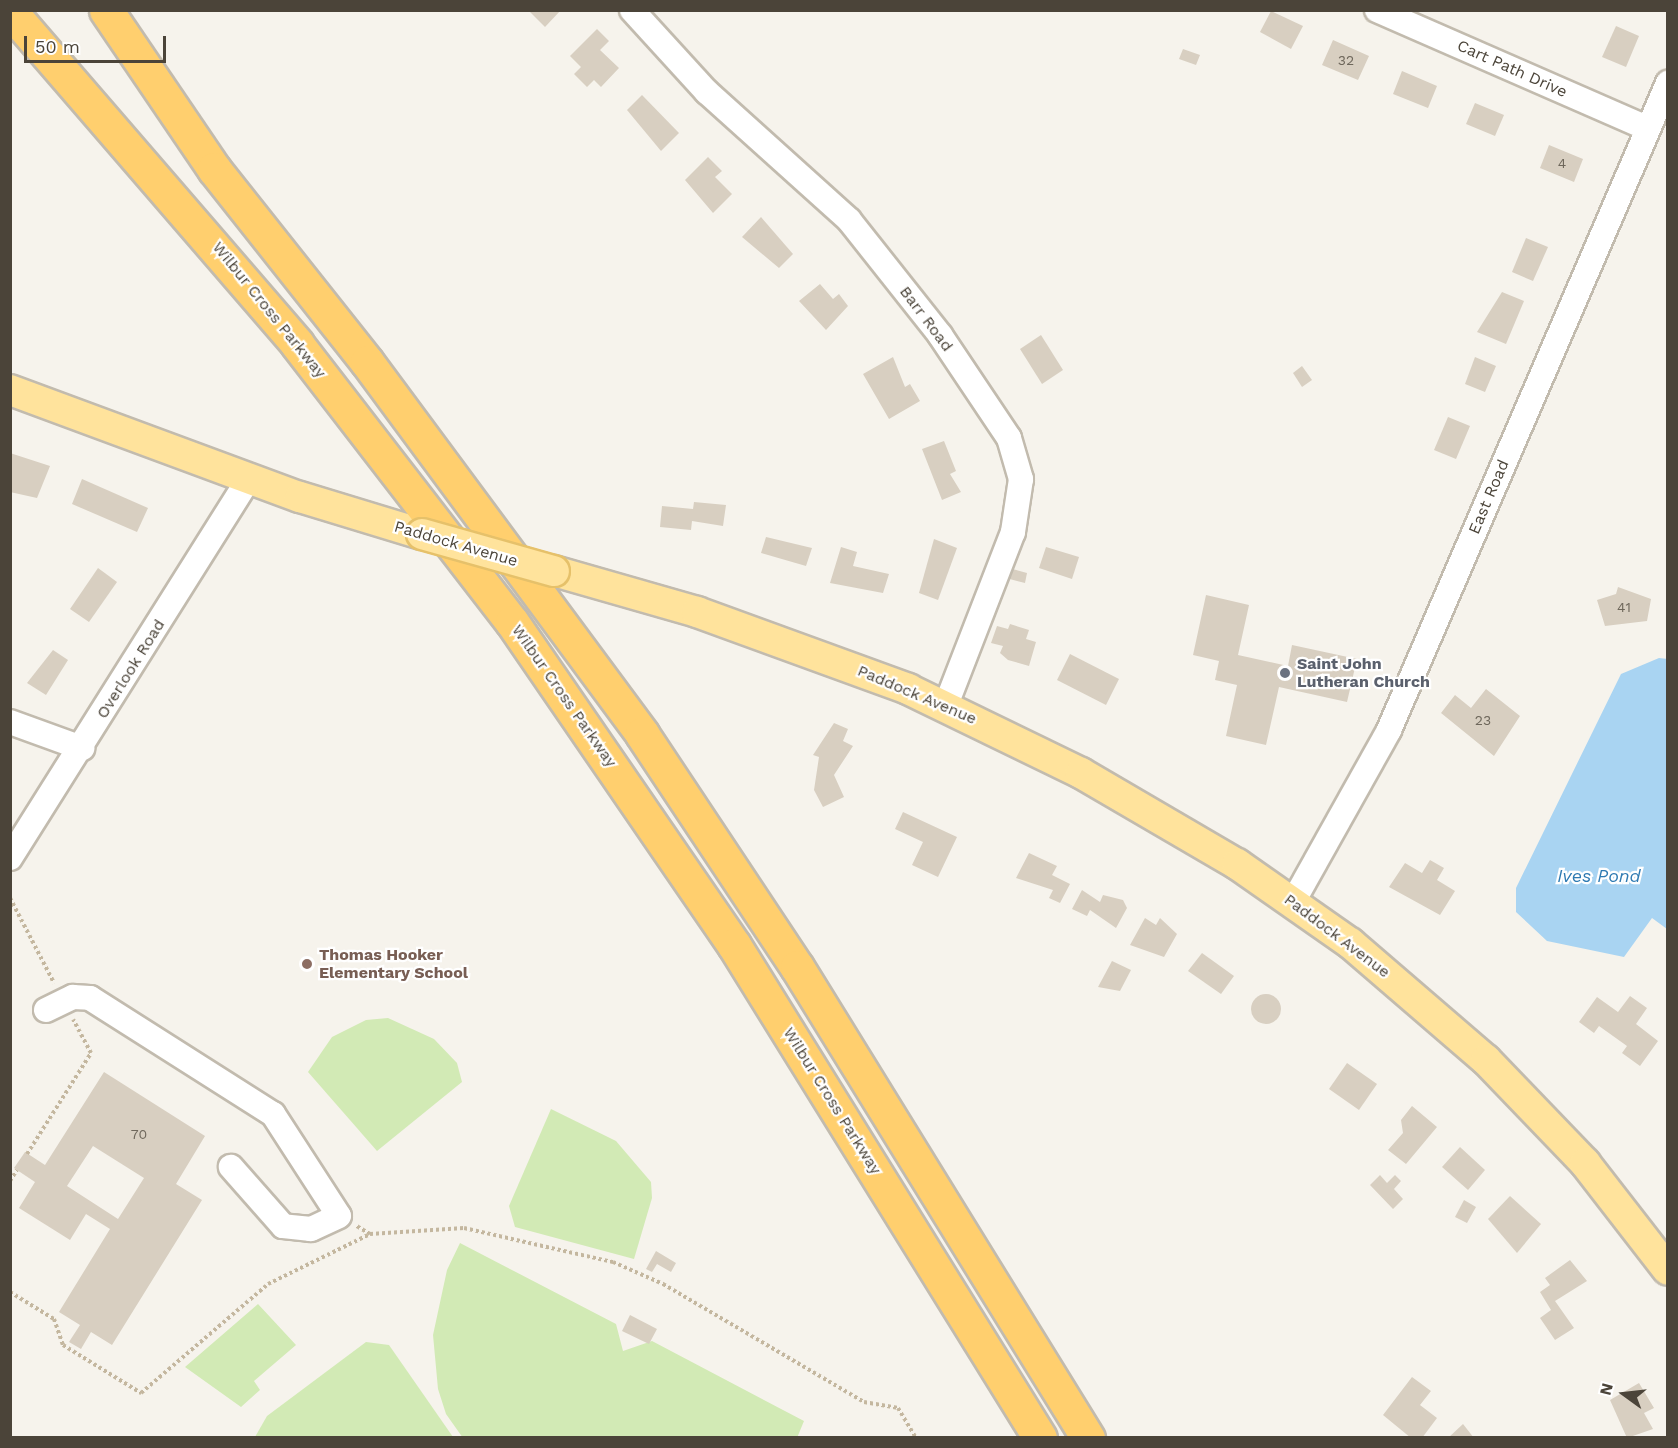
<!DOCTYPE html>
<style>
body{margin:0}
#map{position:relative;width:1678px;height:1448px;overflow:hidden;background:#f6f3ec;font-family:"Work Sans",sans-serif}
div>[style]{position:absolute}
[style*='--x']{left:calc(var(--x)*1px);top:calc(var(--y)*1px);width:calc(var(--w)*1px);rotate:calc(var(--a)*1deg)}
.green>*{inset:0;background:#d2eab5}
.water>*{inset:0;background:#a9d4f2}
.building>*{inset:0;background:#d8cfc1}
.round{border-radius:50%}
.path>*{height:4px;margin-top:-2px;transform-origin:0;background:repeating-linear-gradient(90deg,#c4b79f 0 3px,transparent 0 6px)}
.roads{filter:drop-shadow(2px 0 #c2bbae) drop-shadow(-2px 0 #c2bbae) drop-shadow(0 2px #c2bbae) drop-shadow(0 -2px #c2bbae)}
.minor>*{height:24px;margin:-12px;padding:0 12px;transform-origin:12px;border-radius:12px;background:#fff}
.major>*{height:30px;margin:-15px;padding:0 15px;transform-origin:15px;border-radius:15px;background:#ffe39c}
.highway>*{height:33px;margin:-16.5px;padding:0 16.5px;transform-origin:16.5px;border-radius:16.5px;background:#ffcf6e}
.bridges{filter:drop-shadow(2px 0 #e6c16a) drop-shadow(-2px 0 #e6c16a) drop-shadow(0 2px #e6c16a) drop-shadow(0 -2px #e6c16a)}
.major-bridge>*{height:30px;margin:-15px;padding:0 15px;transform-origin:15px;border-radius:15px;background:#ffe39c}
.dots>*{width:16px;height:16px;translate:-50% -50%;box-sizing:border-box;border:3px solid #fff;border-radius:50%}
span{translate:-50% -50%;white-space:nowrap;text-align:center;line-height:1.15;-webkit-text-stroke:4.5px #fff;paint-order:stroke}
.number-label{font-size:14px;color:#6e675b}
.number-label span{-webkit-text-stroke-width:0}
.street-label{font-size:16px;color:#4b4439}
.worship-label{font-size:16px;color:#5b616d;font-weight:700}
.left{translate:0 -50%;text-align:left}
.education-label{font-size:16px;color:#785e54;font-weight:700}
.water-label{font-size:18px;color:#2e7ab2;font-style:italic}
.frame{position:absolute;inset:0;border:12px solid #4b4439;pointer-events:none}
.north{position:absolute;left:1594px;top:1364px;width:60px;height:60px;-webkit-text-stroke:4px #fff;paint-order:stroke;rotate:285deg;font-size:16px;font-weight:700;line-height:24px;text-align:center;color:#4b4439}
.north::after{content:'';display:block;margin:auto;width:21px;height:27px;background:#4b4439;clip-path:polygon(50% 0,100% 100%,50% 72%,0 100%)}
.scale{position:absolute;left:24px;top:36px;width:142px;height:27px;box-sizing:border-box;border:3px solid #4b4439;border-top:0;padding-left:8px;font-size:18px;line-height:21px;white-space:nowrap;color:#4b4439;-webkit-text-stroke:4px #fff;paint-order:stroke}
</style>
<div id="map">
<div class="green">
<i style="clip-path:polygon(388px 1018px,434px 1039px,457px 1063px,462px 1082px,377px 1151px,308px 1072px,332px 1037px,366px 1020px)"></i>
<i style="clip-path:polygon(551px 1109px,616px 1141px,651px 1182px,652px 1198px,634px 1259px,515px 1227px,509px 1206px)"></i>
<i style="clip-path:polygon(460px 1243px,616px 1324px,623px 1351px,652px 1341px,804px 1421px,797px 1438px,463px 1438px,446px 1414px,438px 1389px,433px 1335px,447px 1270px)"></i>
<i style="clip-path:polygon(258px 1304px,296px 1345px,254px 1381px,260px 1390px,241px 1407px,185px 1367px)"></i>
<i style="clip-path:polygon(366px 1342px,389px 1345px,453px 1437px,255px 1437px,267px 1416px)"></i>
</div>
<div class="water">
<i style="clip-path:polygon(1659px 658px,1668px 659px,1667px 929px,1652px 918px,1624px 957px,1547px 941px,1516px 912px,1516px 888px,1621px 674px)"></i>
</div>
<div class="building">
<i style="clip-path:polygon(528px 10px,561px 10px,545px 27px)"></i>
<i style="clip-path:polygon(1271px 11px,1303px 26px,1291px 49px,1260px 32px)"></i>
<i style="clip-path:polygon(1616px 26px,1639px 36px,1626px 67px,1602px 57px)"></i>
<i style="clip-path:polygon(597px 29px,609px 41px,600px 50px,619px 68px,601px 87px,594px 80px,587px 87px,574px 74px,581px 67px,570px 56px)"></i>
<i style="clip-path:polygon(1333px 40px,1369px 56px,1358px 80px,1322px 65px)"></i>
<i style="clip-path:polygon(1183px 49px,1200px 55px,1196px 65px,1179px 59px)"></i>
<i style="clip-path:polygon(1402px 71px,1437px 86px,1428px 108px,1393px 94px)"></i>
<i style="clip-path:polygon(642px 95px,679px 133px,661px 151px,627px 110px)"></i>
<i style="clip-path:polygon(1475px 103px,1504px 115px,1495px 136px,1466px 124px)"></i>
<i style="clip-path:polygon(1549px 145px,1583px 159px,1574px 182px,1540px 168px)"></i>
<i style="clip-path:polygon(708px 157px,722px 171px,715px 177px,732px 194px,713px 213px,685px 180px)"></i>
<i style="clip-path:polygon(761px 217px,793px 254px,779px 268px,742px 237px)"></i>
<i style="clip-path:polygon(1526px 238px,1548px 247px,1533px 281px,1512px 272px)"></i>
<i style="clip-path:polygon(820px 284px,833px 299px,839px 294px,848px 306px,826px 330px,799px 301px)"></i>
<i style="clip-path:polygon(1502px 292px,1524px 301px,1506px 344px,1477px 332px)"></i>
<i style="clip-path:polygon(1041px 335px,1063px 370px,1042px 384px,1020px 349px)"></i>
<i style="clip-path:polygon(893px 357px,905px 387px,910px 384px,920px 401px,889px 419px,863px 374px)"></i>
<i style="clip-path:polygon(1475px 357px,1496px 366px,1485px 392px,1465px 384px)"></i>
<i style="clip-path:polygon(1302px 366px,1312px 380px,1302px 387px,1293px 373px)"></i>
<i style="clip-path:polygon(1448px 417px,1470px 426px,1456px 459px,1434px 450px)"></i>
<i style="clip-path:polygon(944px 441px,956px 471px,950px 474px,961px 492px,942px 500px,922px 449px)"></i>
<i style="clip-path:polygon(10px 453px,50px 466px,37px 498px,10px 492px)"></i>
<i style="clip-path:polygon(82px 479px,148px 508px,137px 532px,72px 504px)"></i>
<i style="clip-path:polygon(694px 502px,726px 505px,723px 526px,692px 521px,691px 530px,660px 527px,662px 506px,693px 509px)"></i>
<i style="clip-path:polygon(766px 537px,812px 548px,806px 566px,761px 553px)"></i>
<i style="clip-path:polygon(934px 539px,957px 548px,938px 600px,919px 593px)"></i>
<i style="clip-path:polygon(841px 547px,857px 552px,853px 566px,889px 574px,883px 593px,830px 583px)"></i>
<i style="clip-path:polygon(1046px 547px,1079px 557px,1072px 579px,1039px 568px)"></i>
<i style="clip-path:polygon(98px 568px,117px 582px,89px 622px,70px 609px)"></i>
<i style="clip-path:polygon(1009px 568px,1027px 573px,1025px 583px,1006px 578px)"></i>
<i style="clip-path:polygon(1618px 587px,1651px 599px,1647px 621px,1605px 626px,1597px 600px,1616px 594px)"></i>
<i style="clip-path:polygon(1206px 595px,1249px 605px,1238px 655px,1288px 666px,1292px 645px,1357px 659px,1347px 702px,1279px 687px,1266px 745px,1226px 736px,1237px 685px,1215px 680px,1219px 661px,1193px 655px)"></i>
<i style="clip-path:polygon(1010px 624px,1029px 630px,1026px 639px,1036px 642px,1029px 666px,1008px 660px,1000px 653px,1003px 646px,991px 643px,997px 626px,1008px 629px)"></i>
<i style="clip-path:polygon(53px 650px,68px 660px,46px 695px,27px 683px)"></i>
<i style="clip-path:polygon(1070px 654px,1119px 679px,1106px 705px,1057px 680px)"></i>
<i style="clip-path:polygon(1486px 689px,1520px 716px,1494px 756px,1441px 713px,1455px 695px,1471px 708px)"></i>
<i style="clip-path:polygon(834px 723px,848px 729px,843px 741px,853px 746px,834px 775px,844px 797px,823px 807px,814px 790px,819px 757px,813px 755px)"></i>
<i style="clip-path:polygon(903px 812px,957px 837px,938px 877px,912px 865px,923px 842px,895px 829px)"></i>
<i style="clip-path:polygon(1029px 853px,1057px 866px,1052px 875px,1070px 884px,1060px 903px,1049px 898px,1053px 890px,1016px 878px)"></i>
<i style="clip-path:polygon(1430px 860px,1444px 868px,1437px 880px,1455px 891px,1440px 915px,1389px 887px,1405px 863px,1422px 873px)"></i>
<i style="clip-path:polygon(1082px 890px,1100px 902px,1103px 895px,1123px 900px,1127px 908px,1116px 928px,1090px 910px,1087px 916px,1072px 909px)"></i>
<i style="clip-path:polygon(1145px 918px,1156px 925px,1160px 918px,1177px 934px,1164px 957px,1130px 945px)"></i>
<i style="clip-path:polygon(1202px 953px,1234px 976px,1221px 994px,1188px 971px)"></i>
<i style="clip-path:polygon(1112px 961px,1131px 970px,1120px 991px,1098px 987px)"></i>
<i class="round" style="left:1251px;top:994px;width:30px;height:30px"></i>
<i style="clip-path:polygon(1630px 996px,1647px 1008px,1636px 1024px,1658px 1041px,1640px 1066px,1622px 1053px,1627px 1046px,1599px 1026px,1594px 1033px,1579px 1022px,1597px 997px,1618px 1012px)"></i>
<i style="clip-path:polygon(1347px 1063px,1377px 1084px,1359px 1110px,1329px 1089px)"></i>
<i style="clip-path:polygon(evenodd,104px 1072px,205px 1136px,176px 1184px,202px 1200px,112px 1345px,91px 1332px,81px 1349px,69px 1342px,80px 1325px,59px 1312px,110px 1229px,86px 1214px,70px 1240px,19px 1208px,35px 1182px,14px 1168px,25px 1152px,45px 1165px,104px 1072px,93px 1146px,144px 1178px,118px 1219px,67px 1186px,93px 1146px)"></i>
<i style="clip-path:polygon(1412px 1106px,1437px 1127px,1406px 1164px,1388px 1150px,1403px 1133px,1401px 1120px)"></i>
<i style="clip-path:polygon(1460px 1147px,1485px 1170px,1468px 1190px,1442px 1167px)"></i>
<i style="clip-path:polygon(1380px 1175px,1387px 1183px,1395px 1175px,1401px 1181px,1394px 1189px,1403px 1199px,1393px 1209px,1370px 1185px)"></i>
<i style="clip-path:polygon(1510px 1196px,1541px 1224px,1517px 1253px,1488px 1219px)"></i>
<i style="clip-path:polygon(1464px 1200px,1476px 1207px,1467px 1223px,1455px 1217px)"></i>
<i style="clip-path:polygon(656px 1251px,676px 1263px,671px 1272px,657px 1264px,652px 1272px,646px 1269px)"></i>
<i style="clip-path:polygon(1570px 1260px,1587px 1281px,1555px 1301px,1574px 1328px,1555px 1340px,1540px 1318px,1551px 1310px,1540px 1292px,1550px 1285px,1545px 1278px)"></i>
<i style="clip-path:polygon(630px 1315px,657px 1329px,649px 1344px,622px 1331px)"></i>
<i style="clip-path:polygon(1412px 1377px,1431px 1391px,1420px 1405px,1437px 1418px,1422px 1438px,1411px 1438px,1383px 1415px)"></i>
<i style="clip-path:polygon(1639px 1383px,1654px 1408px,1644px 1413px,1653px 1429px,1627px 1438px,1610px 1400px)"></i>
<i style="clip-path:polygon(1463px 1424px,1474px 1438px,1448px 1438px)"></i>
</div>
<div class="path">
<i style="--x:10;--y:898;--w:96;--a:62.6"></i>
<i style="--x:27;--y:1154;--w:120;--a:-57.6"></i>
<i style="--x:91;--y:1053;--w:38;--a:-118"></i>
<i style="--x:10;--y:1181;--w:13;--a:-58"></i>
<i style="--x:370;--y:1234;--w:94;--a:-3.7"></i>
<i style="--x:464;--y:1228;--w:153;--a:12.9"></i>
<i style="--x:613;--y:1262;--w:55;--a:23.7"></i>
<i style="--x:663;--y:1284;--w:233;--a:30.4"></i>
<i style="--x:864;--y:1402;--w:35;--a:10"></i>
<i style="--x:898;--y:1408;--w:35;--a:59"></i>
<i style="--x:10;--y:1292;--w:52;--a:31.5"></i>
<i style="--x:54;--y:1319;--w:28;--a:71"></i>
<i style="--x:63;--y:1345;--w:92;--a:31.6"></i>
<i style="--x:141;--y:1393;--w:167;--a:-40.6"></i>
<i style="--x:268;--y:1284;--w:114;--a:-26.1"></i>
<i style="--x:370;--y:1234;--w:17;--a:-149"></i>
</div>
<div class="roads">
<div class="minor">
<i style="--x:632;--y:10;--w:111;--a:47.6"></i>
<i style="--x:707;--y:92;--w:191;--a:42"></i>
<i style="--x:849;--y:220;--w:147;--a:51.6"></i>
<i style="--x:940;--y:335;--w:124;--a:56.2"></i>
<i style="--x:1009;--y:438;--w:43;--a:73.7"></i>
<i style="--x:1021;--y:479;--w:54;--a:98.6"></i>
<i style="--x:1013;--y:532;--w:186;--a:111.2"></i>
<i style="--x:1377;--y:10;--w:295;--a:23.6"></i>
<i style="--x:10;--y:722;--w:77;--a:19.9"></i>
<i style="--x:10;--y:858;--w:448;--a:-57.8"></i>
<i style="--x:1293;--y:902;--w:197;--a:-60.8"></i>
<i style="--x:1389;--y:730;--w:705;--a:-66.67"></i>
<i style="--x:46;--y:1010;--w:30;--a:-26"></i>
<i style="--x:73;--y:997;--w:17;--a:3"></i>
<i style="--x:90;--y:998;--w:217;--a:32.4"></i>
<i style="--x:273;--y:1114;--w:121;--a:57.1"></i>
<i style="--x:339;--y:1216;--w:31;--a:155"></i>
<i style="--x:311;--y:1229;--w:28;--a:-174"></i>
<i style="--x:283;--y:1226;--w:79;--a:-131.4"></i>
</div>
<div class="major">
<i style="--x:10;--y:390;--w:309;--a:20.3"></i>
<i style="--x:300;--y:497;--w:127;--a:16.9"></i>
<i style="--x:554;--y:571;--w:149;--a:16"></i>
<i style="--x:697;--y:612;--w:225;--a:20"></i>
<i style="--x:908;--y:689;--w:192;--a:25.9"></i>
<i style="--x:1081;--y:773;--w:181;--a:30.3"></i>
<i style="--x:1237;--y:864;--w:138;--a:35"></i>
<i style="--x:1350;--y:943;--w:179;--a:40.7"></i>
<i style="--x:1486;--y:1060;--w:143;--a:46.1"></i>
<i style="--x:1585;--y:1163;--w:135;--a:52.2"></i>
</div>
<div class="highway">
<i style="--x:106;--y:10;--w:192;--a:55.8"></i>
<i style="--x:214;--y:169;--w:246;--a:51.6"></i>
<i style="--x:367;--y:362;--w:463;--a:53.5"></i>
<i style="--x:642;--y:734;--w:280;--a:56.4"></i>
<i style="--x:797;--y:967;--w:554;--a:58.29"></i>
<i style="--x:10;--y:11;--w:440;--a:49.2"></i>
<i style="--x:297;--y:344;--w:351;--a:52.3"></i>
<i style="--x:512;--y:622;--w:392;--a:55.5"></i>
<i style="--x:734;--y:945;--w:580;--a:58.17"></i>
</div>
</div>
<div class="bridges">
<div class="major-bridge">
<i style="--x:422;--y:534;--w:137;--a:15.7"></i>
</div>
</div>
<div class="dots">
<i style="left:1285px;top:673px;background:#6b7280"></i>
<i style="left:307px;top:964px;background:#8d6e63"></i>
</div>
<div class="number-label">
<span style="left:1346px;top:60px">32</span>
<span style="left:1562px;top:163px">4</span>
<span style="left:1624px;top:607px">41</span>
<span style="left:1483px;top:720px">23</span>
<span style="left:139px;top:1134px">70</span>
</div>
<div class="street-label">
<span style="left:1512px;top:69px;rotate:24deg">Cart Path Drive</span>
<span style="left:269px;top:310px;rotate:51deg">Wilbur Cross Parkway</span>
<span style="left:926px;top:319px;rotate:53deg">Barr Road</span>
<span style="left:1489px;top:497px;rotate:-67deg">East Road</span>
<span style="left:456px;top:544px;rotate:16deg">Paddock Avenue</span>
<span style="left:131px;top:669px;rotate:-58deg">Overlook Road</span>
<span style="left:917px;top:695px;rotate:23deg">Paddock Avenue</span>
<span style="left:564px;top:696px;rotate:55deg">Wilbur Cross Parkway</span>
<span style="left:1337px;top:936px;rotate:37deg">Paddock Avenue</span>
<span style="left:832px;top:1101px;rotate:58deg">Wilbur Cross Parkway</span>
</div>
<div class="worship-label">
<span class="left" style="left:1297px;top:673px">Saint John<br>Lutheran Church</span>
</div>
<div class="education-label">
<span class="left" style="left:319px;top:964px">Thomas Hooker<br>Elementary School</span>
</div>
<div class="water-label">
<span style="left:1599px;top:876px">Ives Pond</span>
</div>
<div class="frame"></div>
<div class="north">N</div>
<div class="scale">50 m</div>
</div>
